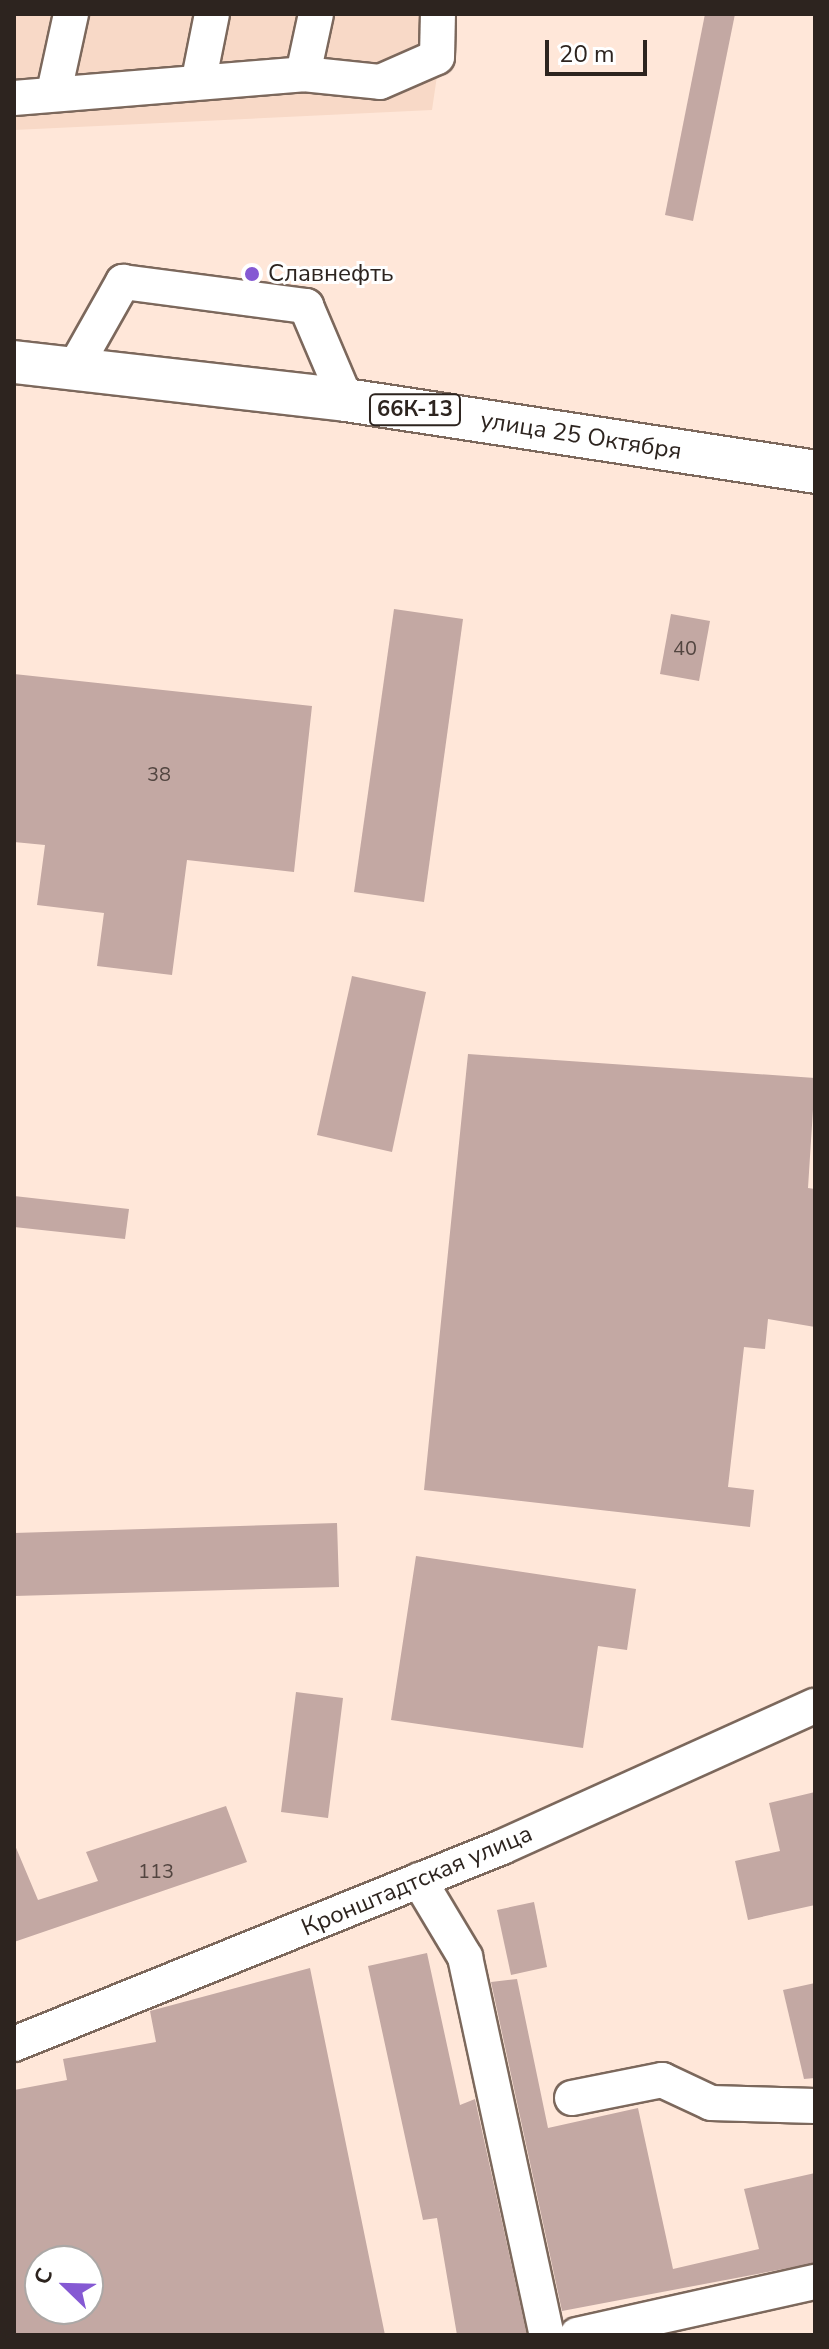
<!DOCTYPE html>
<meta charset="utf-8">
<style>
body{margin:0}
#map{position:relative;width:829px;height:2349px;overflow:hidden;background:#ffe7d9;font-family:"Nunito Sans",sans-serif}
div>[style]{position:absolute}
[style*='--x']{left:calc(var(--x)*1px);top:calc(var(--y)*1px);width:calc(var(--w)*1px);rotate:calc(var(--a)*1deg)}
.built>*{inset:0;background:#f8d9c7}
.building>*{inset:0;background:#c3a8a3}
.roads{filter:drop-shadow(2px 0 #7c685c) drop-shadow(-2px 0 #7c685c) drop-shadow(0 2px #7c685c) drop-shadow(0 -2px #7c685c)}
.minor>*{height:34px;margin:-17px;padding:0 17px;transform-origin:17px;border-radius:17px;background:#fff}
.major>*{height:42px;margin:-21px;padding:0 21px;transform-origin:21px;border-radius:21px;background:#fff}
.dots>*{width:22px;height:22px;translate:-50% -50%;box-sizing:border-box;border:4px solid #fff;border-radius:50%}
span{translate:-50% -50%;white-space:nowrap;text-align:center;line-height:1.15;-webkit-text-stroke:6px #fff;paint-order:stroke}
.number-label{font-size:20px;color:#524540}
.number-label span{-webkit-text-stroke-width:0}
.shield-label span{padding:2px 6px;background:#fff;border:2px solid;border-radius:6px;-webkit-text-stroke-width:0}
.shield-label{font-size:22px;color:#2d241f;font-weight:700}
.poi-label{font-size:24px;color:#2d241f}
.left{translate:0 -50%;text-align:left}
.street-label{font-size:24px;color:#2d241f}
.frame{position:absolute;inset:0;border:16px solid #2d241f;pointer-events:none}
.north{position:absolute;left:24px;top:2245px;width:80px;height:80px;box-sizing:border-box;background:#fff;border:2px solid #aba7a5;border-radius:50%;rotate:293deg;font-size:22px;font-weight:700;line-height:32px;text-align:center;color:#2d241f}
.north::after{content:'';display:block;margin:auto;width:28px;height:36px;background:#8559d3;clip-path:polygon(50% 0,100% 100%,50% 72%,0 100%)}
.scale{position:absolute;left:545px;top:40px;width:102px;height:36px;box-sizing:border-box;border:4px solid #2d241f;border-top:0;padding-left:10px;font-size:24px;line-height:28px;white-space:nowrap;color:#2d241f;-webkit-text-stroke:6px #fff;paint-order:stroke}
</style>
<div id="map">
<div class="built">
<i style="clip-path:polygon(14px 14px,446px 14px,432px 110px,14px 130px)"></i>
</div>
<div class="building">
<i style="clip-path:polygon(705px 14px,735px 14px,693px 221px,665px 215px)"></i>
<i style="clip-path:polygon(394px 609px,463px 619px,424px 902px,354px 892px)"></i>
<i style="clip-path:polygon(671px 614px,710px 621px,699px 681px,660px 674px)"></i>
<i style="clip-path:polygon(14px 674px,312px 706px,294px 872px,187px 860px,172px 975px,97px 966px,104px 913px,37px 905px,45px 845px,14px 842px)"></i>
<i style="clip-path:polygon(352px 976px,426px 992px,392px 1152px,317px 1135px)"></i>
<i style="clip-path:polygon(468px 1054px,815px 1078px,808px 1188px,815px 1189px,815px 1327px,768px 1319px,765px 1349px,744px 1347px,728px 1487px,754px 1490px,750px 1527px,424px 1490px)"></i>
<i style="clip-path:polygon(14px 1196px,129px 1209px,125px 1239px,14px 1227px)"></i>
<i style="clip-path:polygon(337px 1523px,339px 1587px,14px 1596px,14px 1533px)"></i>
<i style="clip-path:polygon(416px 1556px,636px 1589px,627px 1650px,598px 1646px,583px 1748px,391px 1720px)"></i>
<i style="clip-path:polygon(296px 1692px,343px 1698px,328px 1818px,281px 1812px)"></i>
<i style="clip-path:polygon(815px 1792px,815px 1905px,748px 1920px,735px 1861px,780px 1851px,769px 1803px)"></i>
<i style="clip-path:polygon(226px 1806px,247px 1862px,14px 1942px,14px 1843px,38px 1900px,98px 1881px,86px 1852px)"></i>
<i style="clip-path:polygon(534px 1902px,547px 1967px,511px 1975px,497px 1910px)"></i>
<i style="clip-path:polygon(427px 1953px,460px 2105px,475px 2099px,527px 2335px,457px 2335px,437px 2218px,423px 2220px,368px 1966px)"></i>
<i style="clip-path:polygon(evenodd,310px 1968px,385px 2335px,14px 2335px,14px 2090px,67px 2080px,63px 2059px,156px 2042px,150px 2011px,310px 1968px,40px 2261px,88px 2261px,88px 2309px,40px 2309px,40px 2261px)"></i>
<i style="clip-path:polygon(517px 1979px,548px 2128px,638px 2108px,673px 2269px,759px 2249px,744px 2189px,815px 2173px,815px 2263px,562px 2311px,491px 1982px)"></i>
<i style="clip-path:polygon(815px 1983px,815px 2078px,804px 2079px,783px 1990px)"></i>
</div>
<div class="roads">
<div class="minor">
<i style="--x:303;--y:74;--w:61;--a:-77.8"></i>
<i style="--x:199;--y:79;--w:66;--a:-78.7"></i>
<i style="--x:54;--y:92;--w:80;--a:-77.7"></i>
<i style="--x:14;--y:98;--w:290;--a:-4.7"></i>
<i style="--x:303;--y:74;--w:77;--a:5.9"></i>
<i style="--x:380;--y:82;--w:62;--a:-23.7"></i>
<i style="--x:437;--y:57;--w:43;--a:-88.7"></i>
<i style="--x:75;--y:367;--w:98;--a:-60.5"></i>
<i style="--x:123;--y:282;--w:185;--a:7.5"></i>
<i style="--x:306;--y:306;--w:102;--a:66.9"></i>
<i style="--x:419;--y:1880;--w:90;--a:59.1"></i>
<i style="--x:465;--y:1957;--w:387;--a:77.8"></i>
<i style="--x:14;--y:2044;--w:526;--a:-21.98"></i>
<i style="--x:502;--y:1847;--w:343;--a:-24.3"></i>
<i style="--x:572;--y:2098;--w:92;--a:-11.3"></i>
<i style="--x:662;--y:2080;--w:54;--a:25.1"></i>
<i style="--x:711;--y:2103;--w:104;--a:1.7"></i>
<i style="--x:577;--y:2335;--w:244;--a:-12.6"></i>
</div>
<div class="major">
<i style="--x:14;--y:362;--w:334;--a:6.5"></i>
<i style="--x:346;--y:400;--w:474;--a:8.7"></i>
</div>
</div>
<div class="dots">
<i style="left:252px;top:274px;background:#8559d3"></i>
</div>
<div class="number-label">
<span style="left:685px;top:648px">40</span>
<span style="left:159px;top:774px">38</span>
<span style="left:156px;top:1871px">113</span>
</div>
<div class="shield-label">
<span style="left:415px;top:410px">66К-13</span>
</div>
<div class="poi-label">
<span class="left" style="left:268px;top:274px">Славнефть</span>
</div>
<div class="street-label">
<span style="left:581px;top:436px;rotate:9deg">улица 25 Октября</span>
<span style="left:417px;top:1881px;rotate:-23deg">Кронштадтская улица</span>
</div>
<div class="frame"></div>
<div class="north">С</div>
<div class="scale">20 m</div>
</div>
